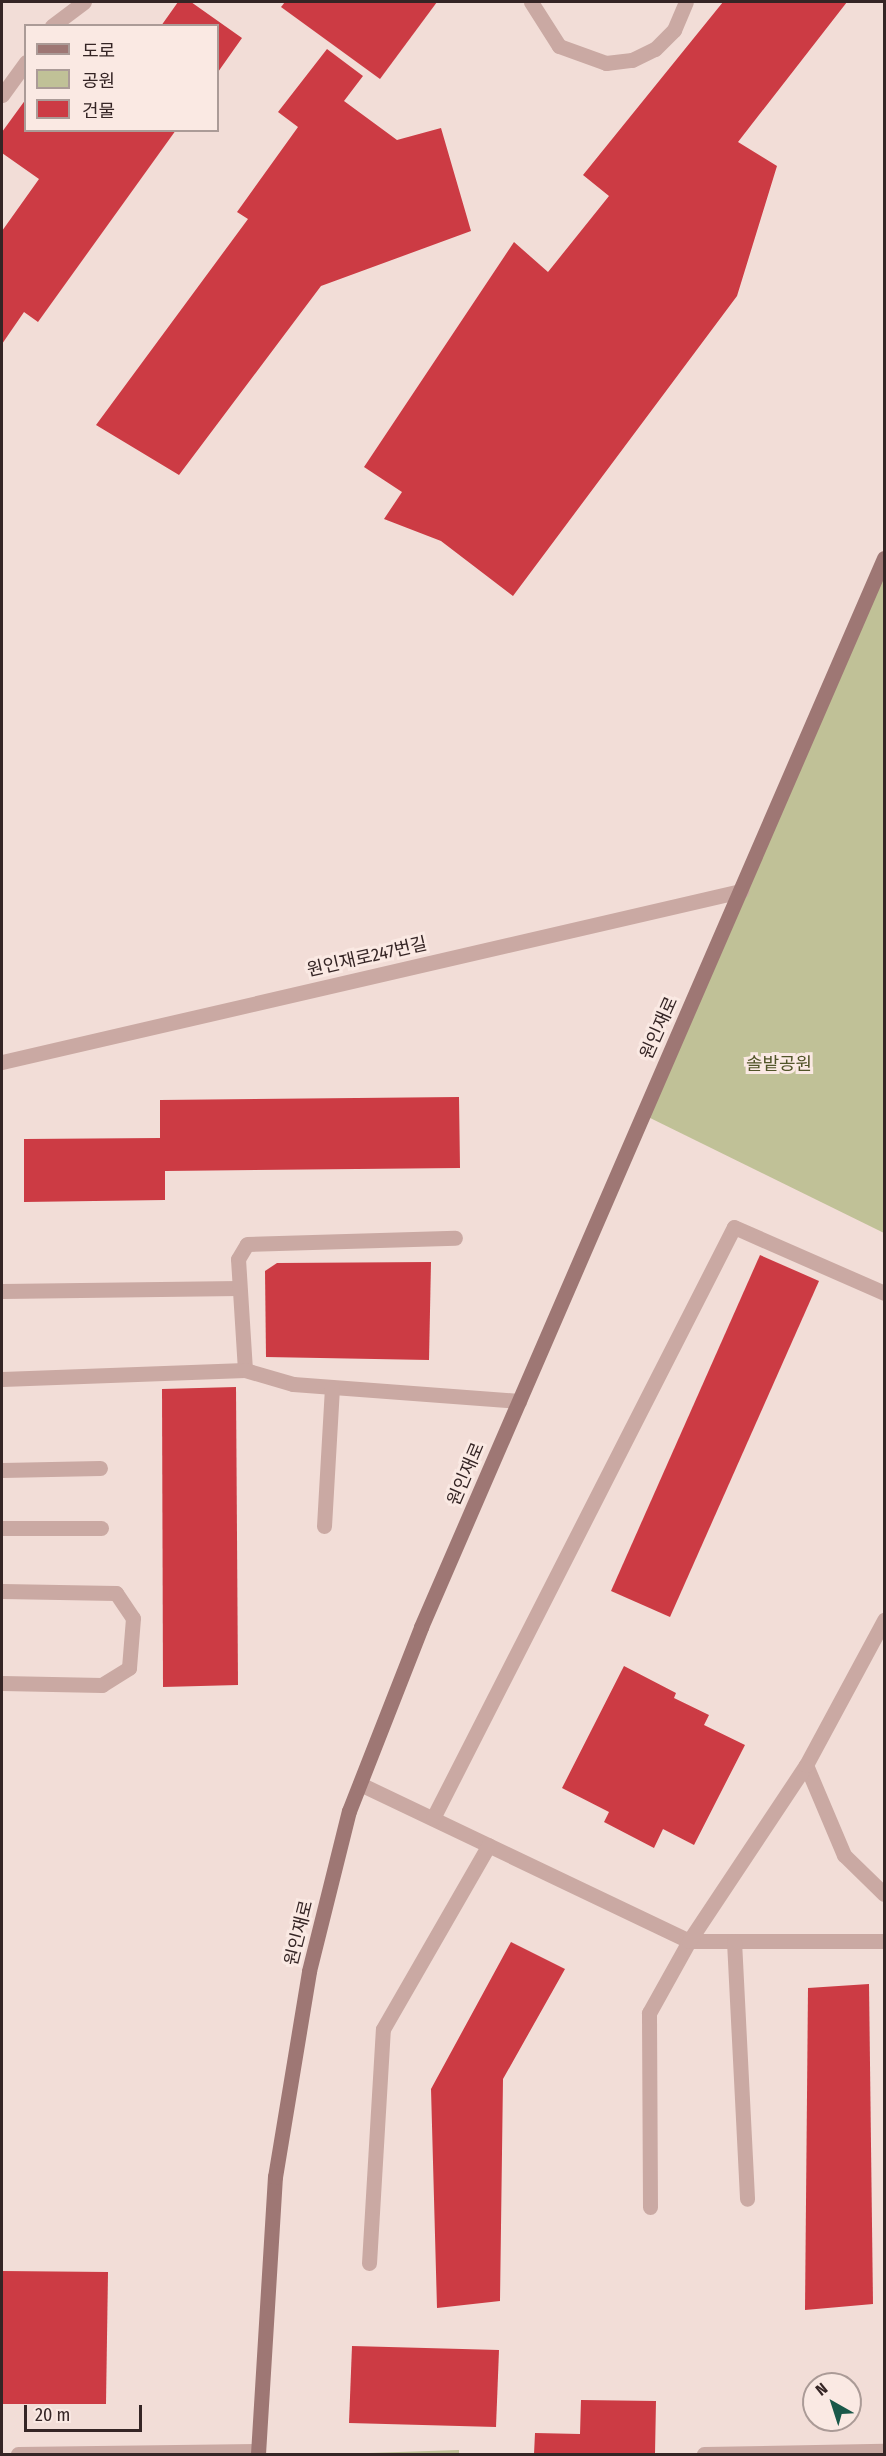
<!DOCTYPE html>
<meta charset="utf-8">
<style>
body{margin:0}
#map{position:relative;width:886px;height:2456px;overflow:hidden;background:#f2ddd7;font-family:"Fira Sans Condensed","Noto Sans KR",sans-serif}
div>[style]{position:absolute}
[style*='--x']{left:calc(var(--x)*1px);top:calc(var(--y)*1px);width:calc(var(--w)*1px);rotate:calc(var(--a)*1deg)}
.green>*{inset:0;background:#c0c197}
.building>*{inset:0;background:#cc3b44}
.service>*{height:15px;margin:-7.5px;padding:0 7.5px;transform-origin:7.5px;border-radius:7.5px;background:#caa9a3}
.tertiary>*{height:15px;margin:-7.5px;padding:0 7.5px;transform-origin:7.5px;border-radius:7.5px;background:#caa9a3}
.secondary>*{height:15px;margin:-7.5px;padding:0 7.5px;transform-origin:7.5px;border-radius:7.5px;background:#9e7774}
span{translate:-50% -50%;white-space:nowrap;text-align:center;line-height:1.15;-webkit-text-stroke:6px #fae9e3;paint-order:stroke}
.street-label{font-size:18px;color:#352525}
.park-label{font-size:18px;color:#515428}
.frame{position:absolute;inset:0;border:3px solid #352525;pointer-events:none}
.legend{position:absolute;left:24px;top:24px;width:195px;height:108px;box-sizing:border-box;background:#fae9e3;border:2px solid #ab9b97;margin:0;padding:8px 10px;list-style:none;font-size:18px;color:#352525}
.legend li{display:flex;align-items:center;gap:12px;height:30px}
.legend b{width:30px;border:2px solid #ab9b97}
.north{position:absolute;left:802px;top:2372px;width:60px;height:60px;box-sizing:border-box;background:#fae9e3;border:2px solid #ab9b97;border-radius:50%;rotate:321deg;font-size:16px;font-weight:700;line-height:24px;text-align:center;color:#352525}
.north::after{content:'';display:block;margin:auto;width:21px;height:27px;background:#195849;clip-path:polygon(50% 0,100% 100%,50% 72%,0 100%)}
.scale{position:absolute;left:24px;top:2405px;width:118px;height:27px;box-sizing:border-box;border:3px solid #352525;border-top:0;padding-left:8px;font-size:18px;line-height:21px;white-space:nowrap;color:#352525;-webkit-text-stroke:4px #fae9e3;paint-order:stroke}
</style>
<div id="map">
<div class="green">
<i style="clip-path:polygon(884px 557px,884px 1233px,642px 1114px)"></i>
<i style="clip-path:polygon(459px 2450px,459px 2454px,339px 2454px)"></i>
</div>
<div class="building">
<i style="clip-path:polygon(178px 2px,191px 2px,242px 38px,218px 72px,218px 26px,161px 26px)"></i>
<i style="clip-path:polygon(285px 2px,437px 2px,380px 79px,281px 7px)"></i>
<i style="clip-path:polygon(723px 2px,847px 2px,738px 142px,777px 166px,737px 296px,513px 596px,441px 541px,384px 519px,402px 492px,364px 467px,514px 242px,548px 272px,609px 196px,583px 175px)"></i>
<i style="clip-path:polygon(327px 49px,363px 76px,344px 101px,397px 140px,441px 128px,471px 231px,321px 286px,179px 475px,96px 425px,248px 219px,237px 212px,298px 127px,278px 112px)"></i>
<i style="clip-path:polygon(26px 99px,26px 130px,176px 130px,38px 322px,24px 312px,2px 344px,2px 231px,39px 179px,2px 153px,2px 132px)"></i>
<i style="clip-path:polygon(459px 1097px,460px 1168px,165px 1171px,165px 1200px,24px 1202px,24px 1139px,160px 1138px,160px 1100px)"></i>
<i style="clip-path:polygon(760px 1255px,819px 1281px,670px 1617px,611px 1591px)"></i>
<i style="clip-path:polygon(431px 1262px,429px 1360px,266px 1357px,265px 1271px,277px 1263px)"></i>
<i style="clip-path:polygon(236px 1387px,238px 1685px,163px 1687px,162px 1389px)"></i>
<i style="clip-path:polygon(624px 1666px,676px 1693px,674px 1698px,709px 1715px,704px 1725px,745px 1745px,694px 1845px,663px 1829px,654px 1848px,604px 1822px,609px 1812px,562px 1788px)"></i>
<i style="clip-path:polygon(511px 1942px,565px 1969px,503px 2079px,500px 2301px,437px 2308px,431px 2089px)"></i>
<i style="clip-path:polygon(869px 1984px,873px 2304px,805px 2310px,808px 1988px)"></i>
<i style="clip-path:polygon(2px 2271px,108px 2272px,106px 2404px,2px 2404px)"></i>
<i style="clip-path:polygon(352px 2346px,499px 2350px,496px 2427px,349px 2423px)"></i>
<i style="clip-path:polygon(581px 2400px,656px 2401px,655px 2454px,534px 2454px,535px 2433px,580px 2434px)"></i>
</div>
<div class="service">
<i style="--x:531;--y:2;--w:52;--a:57.5"></i>
<i style="--x:559;--y:46;--w:50;--a:19.9"></i>
<i style="--x:606;--y:63;--w:26;--a:-7"></i>
<i style="--x:632;--y:60;--w:25;--a:-26"></i>
<i style="--x:655;--y:49;--w:27;--a:-45"></i>
<i style="--x:674;--y:30;--w:30;--a:-67"></i>
<i style="--x:52;--y:26;--w:40;--a:-37"></i>
<i style="--x:2;--y:95;--w:41;--a:-54"></i>
<i style="--x:2;--y:1291;--w:237;--a:-0.7"></i>
<i style="--x:245;--y:1370;--w:111;--a:-93.6"></i>
<i style="--x:238;--y:1259;--w:17;--a:-59"></i>
<i style="--x:247;--y:1244;--w:208;--a:-1.7"></i>
<i style="--x:2;--y:1379;--w:243;--a:-2.1"></i>
<i style="--x:245;--y:1370;--w:50;--a:16.3"></i>
<i style="--x:293;--y:1384;--w:227;--a:4.3"></i>
<i style="--x:2;--y:1470;--w:98;--a:-1.2"></i>
<i style="--x:324;--y:1526;--w:139;--a:-86.7"></i>
<i style="--x:2;--y:1528;--w:99;--a:0"></i>
<i style="--x:2;--y:1591;--w:114;--a:1"></i>
<i style="--x:116;--y:1593;--w:30;--a:56"></i>
<i style="--x:133;--y:1618;--w:50;--a:94.6"></i>
<i style="--x:129;--y:1668;--w:32;--a:148"></i>
<i style="--x:102;--y:1685;--w:100;--a:-178.9"></i>
<i style="--x:806;--y:1765;--w:98;--a:67.1"></i>
<i style="--x:844;--y:1855;--w:56;--a:44.3"></i>
<i style="--x:360;--y:1784;--w:365;--a:25.5"></i>
<i style="--x:689;--y:1941;--w:195;--a:0"></i>
<i style="--x:433;--y:1818;--w:663;--a:-63.01"></i>
<i style="--x:734;--y:1227;--w:164;--a:23.7"></i>
<i style="--x:734;--y:1941;--w:258;--a:87.1"></i>
<i style="--x:650;--y:2207;--w:194;--a:-90.3"></i>
<i style="--x:649;--y:2013;--w:82;--a:-60.9"></i>
<i style="--x:689;--y:1941;--w:211;--a:-56.4"></i>
<i style="--x:806;--y:1765;--w:165;--a:-61.7"></i>
<i style="--x:369;--y:2263;--w:234;--a:-86.6"></i>
<i style="--x:383;--y:2029;--w:212;--a:-60.1"></i>
<i style="--x:704;--y:2454;--w:180;--a:-1"></i>
</div>
<div class="tertiary">
<i style="--x:2;--y:1062;--w:759;--a:-13.03"></i>
<i style="--x:18;--y:2454;--w:240;--a:-0.7"></i>
</div>
<div class="secondary">
<i style="--x:258;--y:2454;--w:278;--a:-86.5"></i>
<i style="--x:275;--y:2177;--w:209;--a:-80.6"></i>
<i style="--x:309;--y:1971;--w:165;--a:-76"></i>
<i style="--x:349;--y:1811;--w:198;--a:-68.6"></i>
<i style="--x:421;--y:1627;--w:1165;--a:-66.58"></i>
</div>
<div class="street-label">
<span style="left:367px;top:957px;rotate:-13deg">원인재로247번길</span>
<span style="left:659px;top:1028px;rotate:-66deg">원인재로</span>
<span style="left:466px;top:1474px;rotate:-67deg">원인재로</span>
<span style="left:299px;top:1933px;rotate:-76deg">원인재로</span>
</div>
<div class="park-label">
<span style="left:779px;top:1064px">솔밭공원</span>
</div>
<div class="frame"></div>
<ul class="legend">
<li><b style="height:8px;background:#9e7774"></b>도로</li>
<li><b style="height:16px;background:#c0c197"></b>공원</li>
<li><b style="height:16px;background:#cc3b44"></b>건물</li>
</ul>
<div class="north">N</div>
<div class="scale">20 m</div>
</div>
